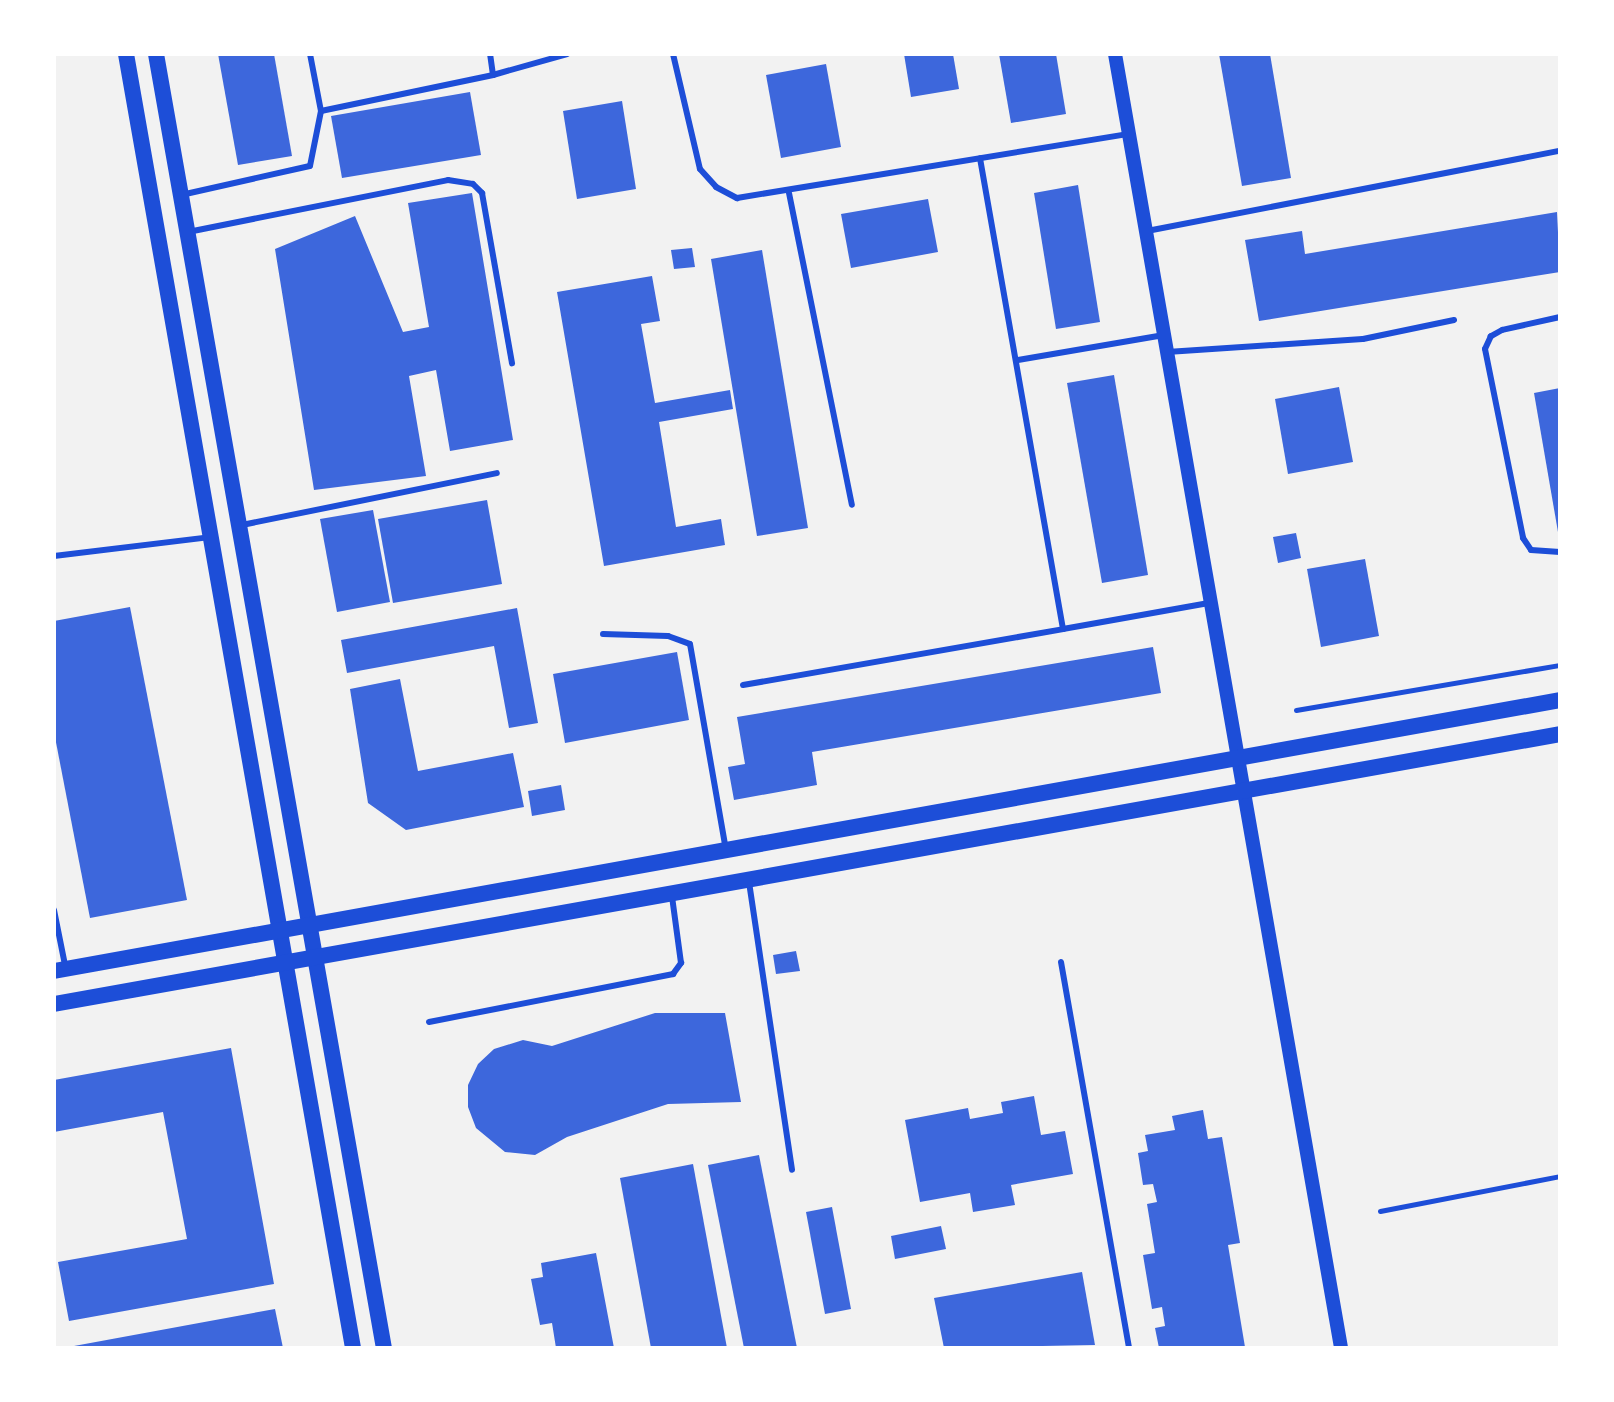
<!DOCTYPE html>
<style>
body{margin:0}
#map{position:relative;width:1614px;height:1402px;overflow:hidden;background:#f2f2f2;font-family:Inter,sans-serif}
div>[style]{position:absolute}
[style*='--x']{left:calc(var(--x)*1px);top:calc(var(--y)*1px);width:calc(var(--w)*1px);rotate:calc(var(--a)*1deg)}
.building>*{inset:0;background:#3d67dc}
.path>*{height:5px;margin:-2.5px;padding:0 2.5px;transform-origin:2.5px;border-radius:2.5px;background:#1d4ed8}
.service>*{height:6px;margin:-3px;padding:0 3px;transform-origin:3px;border-radius:3px;background:#1d4ed8}
.tertiary>*{height:14px;margin:-7px;padding:0 7px;transform-origin:7px;border-radius:7px;background:#1d4ed8}
.secondary>*{height:16px;margin:-8px;padding:0 8px;transform-origin:8px;border-radius:8px;background:#1d4ed8}
span{translate:-50% -50%;white-space:nowrap;text-align:center;line-height:1.15;-webkit-text-stroke:8px #fff;paint-order:stroke}
.frame{position:absolute;inset:0;border:56px solid #fff;pointer-events:none}
</style>
<div id="map">
<div class="building">
<i style="clip-path:polygon(218px 54px,274px 54px,292px 156px,238px 165px)"></i>
<i style="clip-path:polygon(904px 54px,953px 54px,959px 89px,911px 97px)"></i>
<i style="clip-path:polygon(999px 54px,1056px 54px,1066px 114px,1011px 123px)"></i>
<i style="clip-path:polygon(1219px 54px,1270px 54px,1291px 178px,1242px 186px)"></i>
<i style="clip-path:polygon(826px 64px,841px 147px,781px 158px,766px 75px)"></i>
<i style="clip-path:polygon(470px 92px,481px 155px,342px 178px,331px 116px)"></i>
<i style="clip-path:polygon(622px 101px,636px 189px,577px 199px,563px 111px)"></i>
<i style="clip-path:polygon(1078px 185px,1100px 322px,1056px 329px,1034px 193px)"></i>
<i style="clip-path:polygon(472px 193px,513px 440px,450px 451px,436px 370px,409px 376px,426px 476px,314px 490px,275px 249px,355px 216px,403px 332px,429px 327px,408px 203px)"></i>
<i style="clip-path:polygon(928px 199px,938px 252px,851px 268px,841px 214px)"></i>
<i style="clip-path:polygon(1557px 212px,1560px 272px,1259px 321px,1245px 240px,1302px 231px,1305px 254px)"></i>
<i style="clip-path:polygon(692px 248px,695px 267px,674px 269px,671px 250px)"></i>
<i style="clip-path:polygon(762px 250px,808px 528px,757px 536px,711px 259px)"></i>
<i style="clip-path:polygon(652px 276px,660px 321px,641px 324px,655px 403px,730px 390px,733px 409px,659px 422px,676px 527px,721px 519px,725px 545px,604px 566px,557px 292px)"></i>
<i style="clip-path:polygon(1114px 375px,1148px 575px,1102px 583px,1067px 383px)"></i>
<i style="clip-path:polygon(1339px 387px,1353px 462px,1288px 474px,1275px 399px)"></i>
<i style="clip-path:polygon(1560px 388px,1560px 532px,1558px 532px,1534px 393px)"></i>
<i style="clip-path:polygon(487px 500px,502px 584px,393px 603px,378px 519px)"></i>
<i style="clip-path:polygon(373px 510px,390px 602px,337px 612px,320px 519px)"></i>
<i style="clip-path:polygon(1296px 533px,1301px 558px,1278px 563px,1273px 537px)"></i>
<i style="clip-path:polygon(1365px 559px,1379px 636px,1321px 647px,1307px 569px)"></i>
<i style="clip-path:polygon(130px 607px,187px 900px,90px 918px,54px 732px,54px 621px)"></i>
<i style="clip-path:polygon(517px 608px,538px 723px,509px 728px,494px 646px,347px 673px,341px 640px)"></i>
<i style="clip-path:polygon(1153px 647px,1161px 693px,812px 752px,817px 785px,734px 800px,728px 767px,745px 764px,737px 717px)"></i>
<i style="clip-path:polygon(677px 652px,689px 720px,565px 743px,553px 674px)"></i>
<i style="clip-path:polygon(400px 679px,418px 771px,513px 753px,524px 807px,406px 830px,368px 803px,350px 689px)"></i>
<i style="clip-path:polygon(561px 785px,565px 810px,532px 816px,528px 791px)"></i>
<i style="clip-path:polygon(796px 951px,800px 971px,776px 974px,773px 955px)"></i>
<i style="clip-path:polygon(655px 1013px,725px 1013px,741px 1102px,668px 1104px,567px 1137px,535px 1155px,505px 1152px,476px 1128px,468px 1107px,468px 1085px,478px 1064px,494px 1049px,523px 1040px,552px 1046px)"></i>
<i style="clip-path:polygon(231px 1048px,274px 1284px,69px 1321px,58px 1262px,187px 1239px,163px 1112px,54px 1132px,54px 1080px)"></i>
<i style="clip-path:polygon(1034px 1096px,1041px 1135px,1065px 1131px,1073px 1174px,1011px 1185px,1015px 1205px,973px 1212px,970px 1193px,920px 1202px,905px 1120px,968px 1108px,970px 1119px,1003px 1113px,1001px 1102px)"></i>
<i style="clip-path:polygon(1203px 1110px,1208px 1139px,1222px 1137px,1240px 1243px,1228px 1245px,1245px 1347px,1159px 1348px,1155px 1328px,1165px 1326px,1162px 1307px,1152px 1309px,1143px 1255px,1155px 1253px,1147px 1204px,1157px 1202px,1153px 1184px,1143px 1185px,1138px 1153px,1148px 1151px,1145px 1135px,1175px 1130px,1172px 1116px)"></i>
<i style="clip-path:polygon(759px 1155px,797px 1348px,744px 1348px,708px 1165px)"></i>
<i style="clip-path:polygon(693px 1164px,727px 1348px,651px 1348px,620px 1178px)"></i>
<i style="clip-path:polygon(832px 1207px,851px 1309px,825px 1314px,806px 1212px)"></i>
<i style="clip-path:polygon(941px 1226px,946px 1249px,895px 1259px,891px 1236px)"></i>
<i style="clip-path:polygon(596px 1253px,614px 1348px,556px 1348px,552px 1323px,540px 1325px,531px 1279px,543px 1277px,541px 1263px)"></i>
<i style="clip-path:polygon(1082px 1272px,1095px 1345px,944px 1348px,934px 1298px)"></i>
<i style="clip-path:polygon(275px 1309px,283px 1348px,74px 1348px,74px 1346px)"></i>
</div>
<div class="path">
<i style="--x:1296;--y:710;--w:268;--a:-9.7"></i>
<i style="--x:1380;--y:1211;--w:183;--a:-11"></i>
</div>
<div class="service">
<i style="--x:310;--y:54;--w:58;--a:79.1"></i>
<i style="--x:673;--y:54;--w:118;--a:76.8"></i>
<i style="--x:700;--y:169;--w:24;--a:48"></i>
<i style="--x:716;--y:187;--w:24;--a:28"></i>
<i style="--x:737;--y:198;--w:397;--a:-9.3"></i>
<i style="--x:493;--y:75;--w:77;--a:-15.8"></i>
<i style="--x:789;--y:193;--w:318;--a:78.6"></i>
<i style="--x:181;--y:195;--w:132;--a:-12.7"></i>
<i style="--x:310;--y:166;--w:56;--a:-78.7"></i>
<i style="--x:321;--y:111;--w:176;--a:-11.8"></i>
<i style="--x:493;--y:75;--w:21;--a:-98"></i>
<i style="--x:1147;--y:231;--w:421;--a:-11"></i>
<i style="--x:188;--y:232;--w:265;--a:-11.3"></i>
<i style="--x:448;--y:180;--w:25;--a:9"></i>
<i style="--x:473;--y:184;--w:13;--a:45"></i>
<i style="--x:482;--y:193;--w:173;--a:80"></i>
<i style="--x:1560;--y:317;--w:59;--a:167.4"></i>
<i style="--x:1502;--y:330;--w:13;--a:151"></i>
<i style="--x:1491;--y:336;--w:14;--a:115"></i>
<i style="--x:1485;--y:349;--w:193;--a:78.6"></i>
<i style="--x:1523;--y:538;--w:14;--a:56"></i>
<i style="--x:1531;--y:550;--w:29;--a:4"></i>
<i style="--x:1167;--y:352;--w:196;--a:-3.8"></i>
<i style="--x:1363;--y:339;--w:93;--a:-11.8"></i>
<i style="--x:1018;--y:360;--w:148;--a:-9.7"></i>
<i style="--x:242;--y:525;--w:260;--a:-11.5"></i>
<i style="--x:54;--y:556;--w:157;--a:-6.9"></i>
<i style="--x:1063;--y:629;--w:148;--a:-10.1"></i>
<i style="--x:603;--y:634;--w:65;--a:1.8"></i>
<i style="--x:668;--y:636;--w:23;--a:20"></i>
<i style="--x:690;--y:644;--w:209;--a:80.1"></i>
<i style="--x:743;--y:685;--w:325;--a:-9.9"></i>
<i style="--x:1063;--y:629;--w:478;--a:-100"></i>
<i style="--x:749;--y:882;--w:291;--a:81.5"></i>
<i style="--x:54;--y:910;--w:56;--a:78.7"></i>
<i style="--x:1061;--y:962;--w:392;--a:80"></i>
<i style="--x:429;--y:1022;--w:249;--a:-11.1"></i>
<i style="--x:673;--y:974;--w:14;--a:-54"></i>
<i style="--x:681;--y:963;--w:68;--a:-97.7"></i>
</div>
<div class="tertiary">
<i style="--x:1115;--y:54;--w:1314;--a:80.09"></i>
</div>
<div class="secondary">
<i style="--x:126;--y:54;--w:1314;--a:80.05"></i>
<i style="--x:156;--y:54;--w:1314;--a:80.01"></i>
<i style="--x:54;--y:971;--w:1530;--a:-10.2"></i>
<i style="--x:54;--y:1004;--w:1530;--a:-10.16"></i>
</div>
<div class="frame"></div>
</div>
